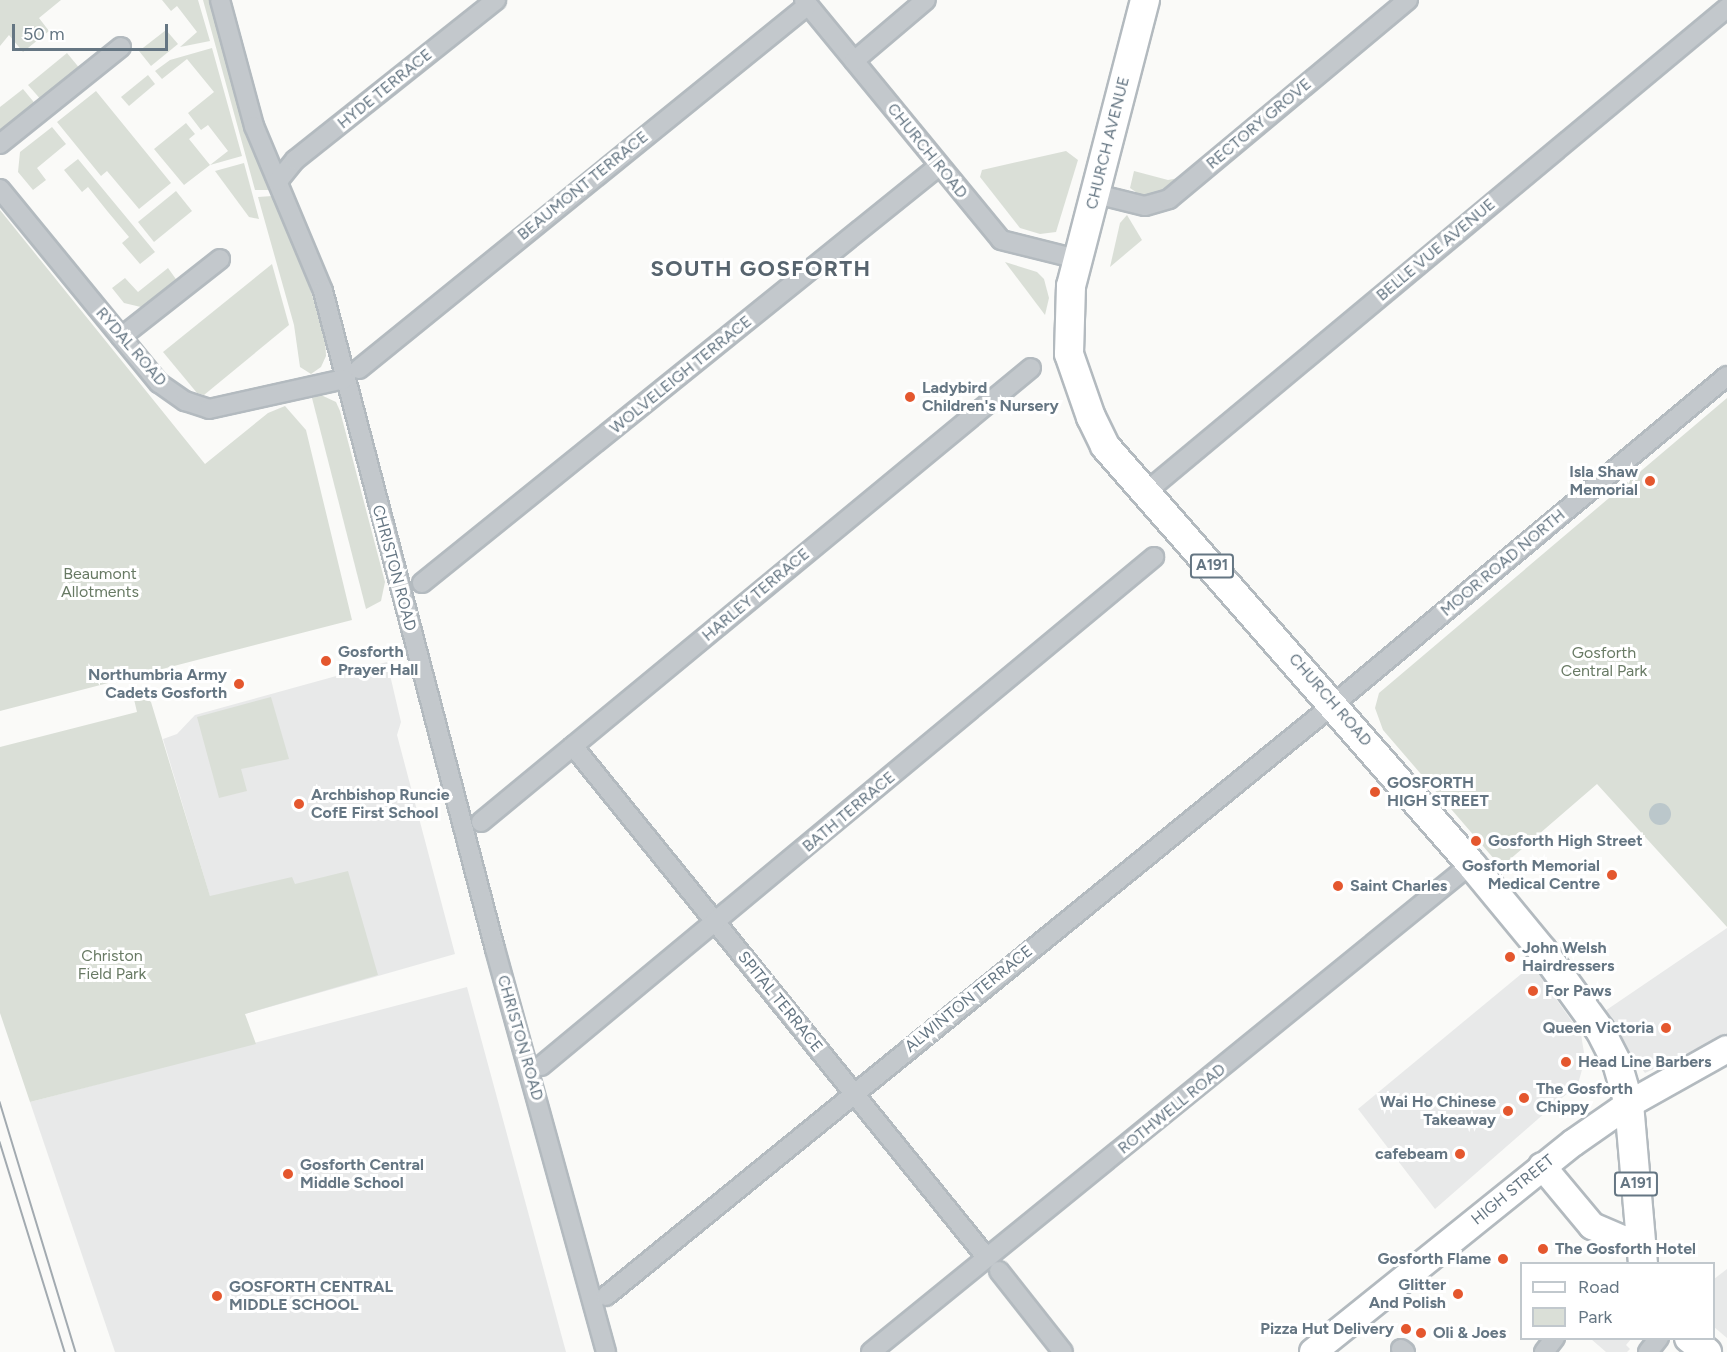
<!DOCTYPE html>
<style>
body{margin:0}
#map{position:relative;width:1727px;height:1352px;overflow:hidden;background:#fafaf8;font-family:Figtree,sans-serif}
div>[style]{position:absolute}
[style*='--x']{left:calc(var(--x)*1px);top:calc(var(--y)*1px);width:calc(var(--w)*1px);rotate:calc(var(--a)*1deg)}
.built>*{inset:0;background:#e8e9e9}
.green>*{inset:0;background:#dadfd7}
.water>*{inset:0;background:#bbc7cb}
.round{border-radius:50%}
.roads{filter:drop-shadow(2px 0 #b3babf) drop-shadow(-2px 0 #b3babf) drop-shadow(0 2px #b3babf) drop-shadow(0 -2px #b3babf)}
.minor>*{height:18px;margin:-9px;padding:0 9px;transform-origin:9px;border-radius:9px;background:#c3c8cc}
.secondary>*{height:26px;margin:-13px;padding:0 13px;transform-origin:13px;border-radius:13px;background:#fff}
.primary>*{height:28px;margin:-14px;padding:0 14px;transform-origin:14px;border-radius:14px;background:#fff}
.tram>*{height:1.5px;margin:-0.75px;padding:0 0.75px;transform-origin:0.75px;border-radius:0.75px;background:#a2aab0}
.dots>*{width:16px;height:16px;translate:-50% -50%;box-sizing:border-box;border:3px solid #fff;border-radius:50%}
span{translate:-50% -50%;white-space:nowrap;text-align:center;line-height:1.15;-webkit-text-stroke:6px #fff;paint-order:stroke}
.shield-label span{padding:2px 4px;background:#fff;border:2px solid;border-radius:4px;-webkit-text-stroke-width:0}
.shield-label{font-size:15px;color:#657683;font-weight:700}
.street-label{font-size:16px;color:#657683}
.poi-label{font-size:16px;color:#657683;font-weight:700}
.left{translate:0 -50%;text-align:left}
.right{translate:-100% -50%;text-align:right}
.park-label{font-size:16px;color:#687a64}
.district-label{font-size:22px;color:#57646e;font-weight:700;letter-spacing:1.5px}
.legend{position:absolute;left:1520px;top:1262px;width:195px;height:78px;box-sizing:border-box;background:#fff;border:2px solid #c1c8cd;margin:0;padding:8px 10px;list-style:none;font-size:18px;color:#657683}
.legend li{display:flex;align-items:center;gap:12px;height:30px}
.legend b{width:30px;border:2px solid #c1c8cd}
.scale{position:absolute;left:12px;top:24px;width:156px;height:27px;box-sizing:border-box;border:3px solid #657683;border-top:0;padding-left:8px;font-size:18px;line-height:21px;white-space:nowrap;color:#657683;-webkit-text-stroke:4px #fff;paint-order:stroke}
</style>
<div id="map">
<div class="built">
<i style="clip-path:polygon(387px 662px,401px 722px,397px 735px,455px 954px,245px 1014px,163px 739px,177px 734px,195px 715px)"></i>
<i style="clip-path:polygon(1727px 928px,1727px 1034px,1645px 1073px,1602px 1013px)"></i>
<i style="clip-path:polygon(1532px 965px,1581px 1034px,1585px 1059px,1578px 1084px,1435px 1209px,1358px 1109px)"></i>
<i style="clip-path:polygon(467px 987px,566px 1352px,115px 1352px,30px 1102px)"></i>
<i style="clip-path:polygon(1727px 1269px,1727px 1338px,1714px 1327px,1714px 1279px)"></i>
<i style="clip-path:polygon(1591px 1339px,1631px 1339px,1626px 1345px,1630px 1349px,1627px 1352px,1606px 1352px)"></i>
</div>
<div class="green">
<i style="clip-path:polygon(0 0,61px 0,39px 18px,49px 31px,23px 52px,9px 35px,0 46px)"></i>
<i style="clip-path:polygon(162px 0,198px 0,210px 41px,180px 47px,197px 32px,177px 6px,171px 11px)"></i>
<i style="clip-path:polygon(203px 0,212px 0,243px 120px,269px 190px,255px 190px)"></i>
<i style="clip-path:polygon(166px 30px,178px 44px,151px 66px,139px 51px)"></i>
<i style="clip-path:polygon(212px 48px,242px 156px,210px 165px,184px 185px,154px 149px,186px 123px,195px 134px,189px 139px,210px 165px,228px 151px,208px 125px,201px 130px,188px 113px,214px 92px,187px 59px,162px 79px,155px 71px,170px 60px)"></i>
<i style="clip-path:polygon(67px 53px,81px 70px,43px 102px,28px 85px)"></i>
<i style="clip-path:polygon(148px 75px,155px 84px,129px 106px,121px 97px)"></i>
<i style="clip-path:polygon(23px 89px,37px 106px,0 133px,0 107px)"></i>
<i style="clip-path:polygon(96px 91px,171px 183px,139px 209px,107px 171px,101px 176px,57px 122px)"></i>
<i style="clip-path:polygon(52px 127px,66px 144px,37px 168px,46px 180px,33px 190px,18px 172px,20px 152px)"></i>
<i style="clip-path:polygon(1066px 151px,1078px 160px,1056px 232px,1040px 234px,1020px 228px,980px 177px,982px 170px)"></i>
<i style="clip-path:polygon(78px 159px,155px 252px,140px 264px,122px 243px,129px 237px,108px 212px,88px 187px,82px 192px,64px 170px)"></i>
<i style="clip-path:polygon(244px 163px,259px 219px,249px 217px,215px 171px)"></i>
<i style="clip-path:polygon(1134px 171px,1168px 180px,1184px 177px,1159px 196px,1143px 197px,1130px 188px)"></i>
<i style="clip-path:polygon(176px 191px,192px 211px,154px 242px,138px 222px)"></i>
<i style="clip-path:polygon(272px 196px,299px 255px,325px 335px,326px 356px,321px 367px,311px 374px,300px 367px,294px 325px,258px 197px)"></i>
<i style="clip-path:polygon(0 210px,205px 464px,268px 413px,285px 406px,306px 430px,352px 620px,0 711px)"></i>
<i style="clip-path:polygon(1127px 215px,1142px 240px,1110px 267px,1120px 223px)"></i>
<i style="clip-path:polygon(1005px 262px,1037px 272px,1044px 279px,1049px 298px,1045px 315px)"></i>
<i style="clip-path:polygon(272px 264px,289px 325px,204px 395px,197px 393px,163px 352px)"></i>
<i style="clip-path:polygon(168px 268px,178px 282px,145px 308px,124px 303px,112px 288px,125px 278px,138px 292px)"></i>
<i style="clip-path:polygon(321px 395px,336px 402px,340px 411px,385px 582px,381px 601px,366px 609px,312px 398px)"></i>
<i style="clip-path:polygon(1727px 398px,1727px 927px,1597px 784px,1501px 867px,1383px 730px,1375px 708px,1379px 693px)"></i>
<i style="clip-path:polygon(141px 694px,151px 702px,210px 896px,292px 877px,295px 884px,348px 871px,378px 975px,245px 1014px,256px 1044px,30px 1102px,0 1013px,0 747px,137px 712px,133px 695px)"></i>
<i style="clip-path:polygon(271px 697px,289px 759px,241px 769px,247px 791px,219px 798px,197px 717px)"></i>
</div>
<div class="water">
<i class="round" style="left:1649px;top:803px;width:22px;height:22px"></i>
</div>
<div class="roads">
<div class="minor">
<i style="--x:220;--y:0;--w:131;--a:74.9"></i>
<i style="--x:254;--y:126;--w:179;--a:67.3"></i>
<i style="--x:323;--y:291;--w:680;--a:75.35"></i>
<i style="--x:495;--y:949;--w:418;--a:74.6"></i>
<i style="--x:804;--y:0;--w:310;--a:50.6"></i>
<i style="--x:1001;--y:240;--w:78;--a:14"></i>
<i style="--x:854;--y:61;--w:94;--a:-40.3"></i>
<i style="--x:0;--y:144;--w:155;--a:-38.7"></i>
<i style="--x:278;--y:181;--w:27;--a:-51"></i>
<i style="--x:295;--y:160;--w:257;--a:-38.5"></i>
<i style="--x:0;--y:189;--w:251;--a:50.7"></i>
<i style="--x:159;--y:383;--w:32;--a:35"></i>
<i style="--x:185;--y:401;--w:25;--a:18"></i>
<i style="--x:209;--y:409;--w:138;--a:-12.5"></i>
<i style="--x:1096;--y:194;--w:50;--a:13.8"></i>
<i style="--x:1145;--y:206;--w:25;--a:-16"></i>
<i style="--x:1169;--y:199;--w:311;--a:-39.8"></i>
<i style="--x:121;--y:337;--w:126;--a:-38.2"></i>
<i style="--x:359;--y:369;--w:578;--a:-39.03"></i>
<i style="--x:1146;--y:492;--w:756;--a:-39.8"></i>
<i style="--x:422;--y:583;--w:664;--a:-38.89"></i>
<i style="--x:573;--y:746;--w:658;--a:51.04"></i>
<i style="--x:481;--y:822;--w:713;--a:-39.54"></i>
<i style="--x:541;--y:1066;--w:797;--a:-39.7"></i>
<i style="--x:999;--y:1271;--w:103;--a:51.7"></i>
<i style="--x:606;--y:1296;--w:938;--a:-39.12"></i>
<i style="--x:1334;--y:704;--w:512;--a:-39.85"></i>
<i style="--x:1401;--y:1349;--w:5;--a:37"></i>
<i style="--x:871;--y:1352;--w:773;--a:-39.12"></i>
<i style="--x:1544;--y:1352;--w:18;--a:-52"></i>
<i style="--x:1648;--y:1352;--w:18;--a:-52"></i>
</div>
<div class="secondary">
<i style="--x:1542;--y:1166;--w:78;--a:50.2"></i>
<i style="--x:1592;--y:1226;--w:33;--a:23"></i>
<i style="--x:1622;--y:1239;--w:19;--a:6"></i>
<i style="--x:1313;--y:1352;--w:334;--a:-38.8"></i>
<i style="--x:1573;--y:1143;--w:68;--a:-34.9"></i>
<i style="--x:1629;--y:1104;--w:112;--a:-29.3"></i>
</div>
<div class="primary">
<i style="--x:1145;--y:0;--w:295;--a:104.5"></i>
<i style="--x:1071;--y:286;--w:68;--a:91.7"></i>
<i style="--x:1069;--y:354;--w:67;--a:70.8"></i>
<i style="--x:1091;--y:417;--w:32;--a:64"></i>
<i style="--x:1105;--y:446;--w:556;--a:48.79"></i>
<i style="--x:1471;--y:864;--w:112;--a:50.5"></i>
<i style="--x:1542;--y:950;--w:99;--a:54.1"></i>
<i style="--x:1600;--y:1030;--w:37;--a:63"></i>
<i style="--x:1617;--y:1063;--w:43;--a:73.7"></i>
<i style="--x:1629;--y:1104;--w:161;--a:85"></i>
<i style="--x:1689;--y:1338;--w:23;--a:38"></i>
</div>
</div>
<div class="tram">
<i style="--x:0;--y:1102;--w:261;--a:73.1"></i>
<i style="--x:0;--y:1142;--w:220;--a:72.8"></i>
</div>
<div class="dots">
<i style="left:910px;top:397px;background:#e4572e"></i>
<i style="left:1650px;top:481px;background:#e4572e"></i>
<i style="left:326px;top:661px;background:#e4572e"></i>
<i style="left:239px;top:684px;background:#e4572e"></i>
<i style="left:1375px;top:792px;background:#e4572e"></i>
<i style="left:299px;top:804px;background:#e4572e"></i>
<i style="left:1476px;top:841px;background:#e4572e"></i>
<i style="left:1612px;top:875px;background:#e4572e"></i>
<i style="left:1338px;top:886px;background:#e4572e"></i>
<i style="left:1510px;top:957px;background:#e4572e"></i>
<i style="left:1533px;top:991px;background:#e4572e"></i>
<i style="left:1666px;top:1028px;background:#e4572e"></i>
<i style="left:1566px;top:1062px;background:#e4572e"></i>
<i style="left:1524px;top:1098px;background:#e4572e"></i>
<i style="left:1508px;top:1111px;background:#e4572e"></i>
<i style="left:1460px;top:1154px;background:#e4572e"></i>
<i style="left:288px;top:1174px;background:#e4572e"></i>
<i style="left:1543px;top:1249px;background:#e4572e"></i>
<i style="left:1503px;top:1259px;background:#e4572e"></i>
<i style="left:1458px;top:1294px;background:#e4572e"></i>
<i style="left:217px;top:1296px;background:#e4572e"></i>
<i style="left:1406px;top:1329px;background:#e4572e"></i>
<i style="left:1421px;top:1333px;background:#e4572e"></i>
</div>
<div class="shield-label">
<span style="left:1212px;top:566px">A191</span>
<span style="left:1636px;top:1184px">A191</span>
</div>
<div class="street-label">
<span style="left:385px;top:89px;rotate:-39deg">HYDE TERRACE</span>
<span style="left:1259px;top:124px;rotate:-40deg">RECTORY GROVE</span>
<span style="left:1108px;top:143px;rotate:-76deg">CHURCH AVENUE</span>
<span style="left:927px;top:151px;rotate:51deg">CHURCH ROAD</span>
<span style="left:583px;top:186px;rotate:-39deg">BEAUMONT TERRACE</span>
<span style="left:1436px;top:250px;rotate:-40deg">BELLE VUE AVENUE</span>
<span style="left:131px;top:347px;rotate:49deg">RYDAL ROAD</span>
<span style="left:681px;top:375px;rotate:-39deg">WOLVELEIGH TERRACE</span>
<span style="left:1503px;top:563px;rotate:-40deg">MOOR ROAD NORTH</span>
<span style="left:394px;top:568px;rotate:75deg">CHRISTON ROAD</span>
<span style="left:756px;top:595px;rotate:-40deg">HARLEY TERRACE</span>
<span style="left:1330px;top:700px;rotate:49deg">CHURCH ROAD</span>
<span style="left:849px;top:812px;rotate:-40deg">BATH TERRACE</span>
<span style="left:969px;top:999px;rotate:-39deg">ALWINTON TERRACE</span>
<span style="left:780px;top:1002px;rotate:51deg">SPITAL TERRACE</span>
<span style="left:520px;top:1038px;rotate:74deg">CHRISTON ROAD</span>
<span style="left:1172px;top:1109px;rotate:-39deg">ROTHWELL ROAD</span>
<span style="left:1513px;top:1190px;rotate:-39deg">HIGH STREET</span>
</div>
<div class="poi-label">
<span class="left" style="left:922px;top:397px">Ladybird<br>Children's Nursery</span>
<span class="right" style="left:1638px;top:481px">Isla Shaw<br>Memorial</span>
<span class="left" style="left:338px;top:661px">Gosforth<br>Prayer Hall</span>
<span class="right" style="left:227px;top:684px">Northumbria Army<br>Cadets Gosforth</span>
<span class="left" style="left:1387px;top:792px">GOSFORTH<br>HIGH STREET</span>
<span class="left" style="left:311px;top:804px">Archbishop Runcie<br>CofE First School</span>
<span class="left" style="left:1488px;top:841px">Gosforth High Street</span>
<span class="right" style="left:1600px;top:875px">Gosforth Memorial<br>Medical Centre</span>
<span class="left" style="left:1350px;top:886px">Saint Charles</span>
<span class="left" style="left:1522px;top:957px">John Welsh<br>Hairdressers</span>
<span class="left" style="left:1545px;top:991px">For Paws</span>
<span class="right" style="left:1654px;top:1028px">Queen Victoria</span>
<span class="left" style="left:1578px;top:1062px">Head Line Barbers</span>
<span class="left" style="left:1536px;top:1098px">The Gosforth<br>Chippy</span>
<span class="right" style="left:1496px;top:1111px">Wai Ho Chinese<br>Takeaway</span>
<span class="right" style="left:1448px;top:1154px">cafebeam</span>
<span class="left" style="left:300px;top:1174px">Gosforth Central<br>Middle School</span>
<span class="left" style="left:1555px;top:1249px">The Gosforth Hotel</span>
<span class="right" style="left:1491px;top:1259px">Gosforth Flame</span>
<span class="right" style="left:1446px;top:1294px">Glitter<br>And Polish</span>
<span class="left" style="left:229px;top:1296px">GOSFORTH CENTRAL<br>MIDDLE SCHOOL</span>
<span class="right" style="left:1394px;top:1329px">Pizza Hut Delivery</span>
<span class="left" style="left:1433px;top:1333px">Oli &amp; Joes</span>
</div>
<div class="park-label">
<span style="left:100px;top:583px">Beaumont<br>Allotments</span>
<span style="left:1604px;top:662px">Gosforth<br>Central Park</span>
<span style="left:112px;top:965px">Christon<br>Field Park</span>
</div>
<div class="district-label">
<span style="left:761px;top:269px">SOUTH GOSFORTH</span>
</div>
<ul class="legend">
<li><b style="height:8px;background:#fff"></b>Road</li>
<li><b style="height:16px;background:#dadfd7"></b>Park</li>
</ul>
<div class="scale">50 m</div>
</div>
